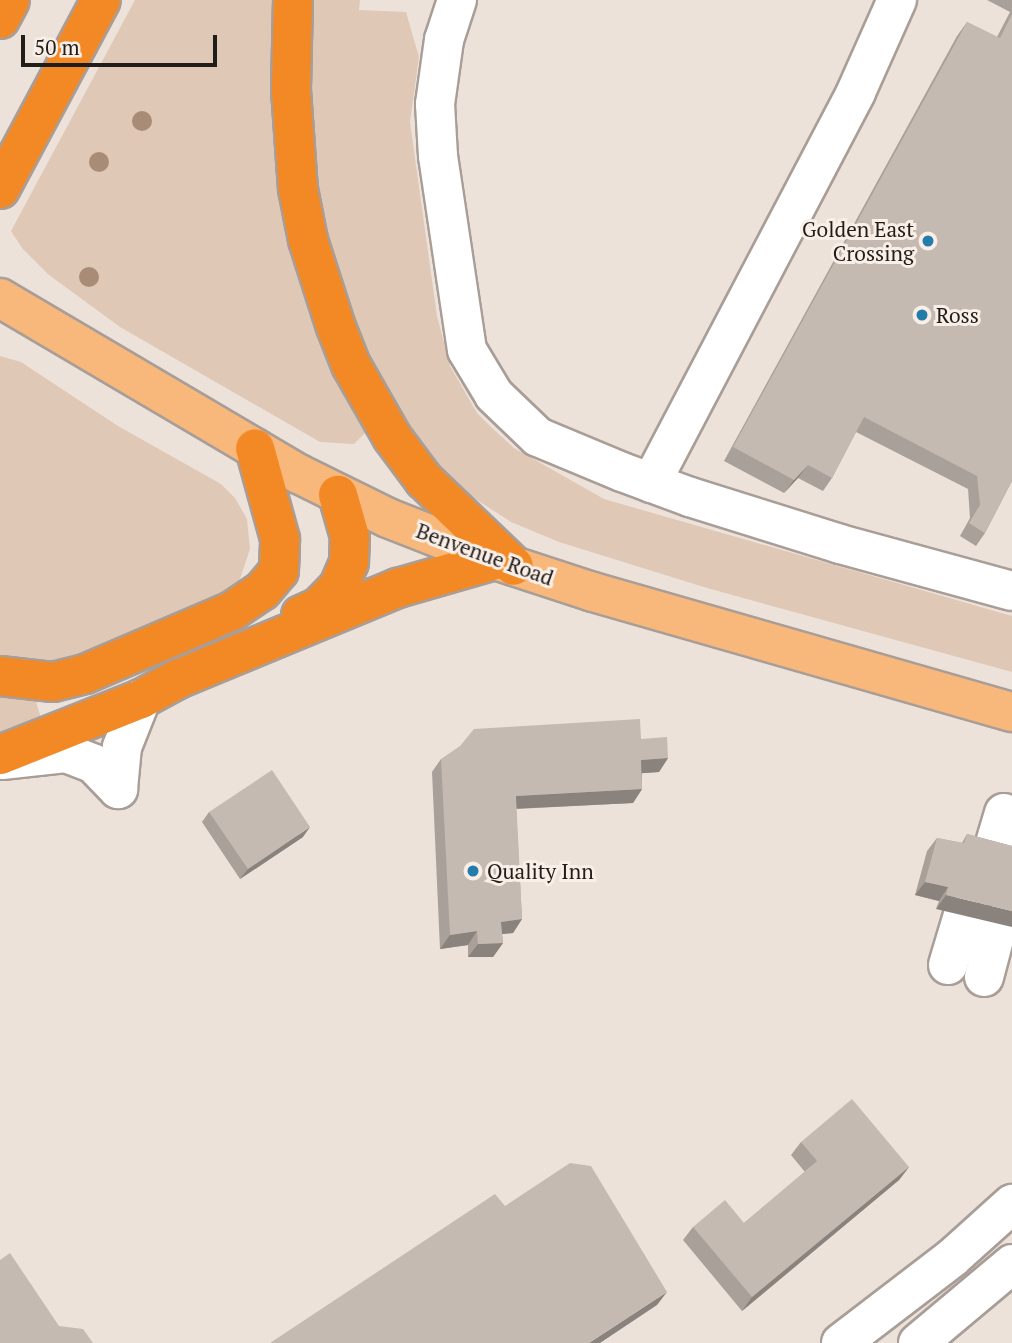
<!DOCTYPE html>
<style>
body{margin:0}
#map{position:relative;width:1012px;height:1343px;overflow:hidden;background:#ede2da;font-family:"PT Serif",serif}
div>[style]{position:absolute}
[style*='--x']{left:calc(var(--x)*1px);top:calc(var(--y)*1px);width:calc(var(--w)*1px);rotate:calc(var(--a)*1deg)}
.green>*{inset:0;background:#e0c8b6}
.roads{filter:drop-shadow(2px 0 #a99e97) drop-shadow(-2px 0 #a99e97) drop-shadow(0 2px #a99e97) drop-shadow(0 -2px #a99e97)}
.minor>*{height:38px;margin:-19px;padding:0 19px;transform-origin:19px;border-radius:19px;background:#fff}
.major>*{height:38px;margin:-19px;padding:0 19px;transform-origin:19px;border-radius:19px;background:#f8b87c}
.highway>*{height:38px;margin:-19px;padding:0 19px;transform-origin:19px;border-radius:19px;background:#f38925}
.trees>*{width:20px;height:20px;margin:-10px;border-radius:50%;background:#a98c75}
.wall>*{inset:0;background:#a9a099}
.shaded-wall>*{inset:0;background:#89827d}
.building>*{inset:0;background:#c4bab2}
.dots>*{width:19px;height:19px;translate:-50% -50%;box-sizing:border-box;border:4px solid #faefe7;border-radius:50%}
span{translate:-50% -50%;white-space:nowrap;text-align:center;line-height:1.15;-webkit-text-stroke:6px #faefe7;paint-order:stroke}
.poi-label{font-size:21px;color:#211d1b}
.right{translate:-100% -50%;text-align:right}
.left{translate:0 -50%;text-align:left}
.street-label{font-size:21px;color:#211d1b}
.scale{position:absolute;left:21px;top:35px;width:196px;height:32px;box-sizing:border-box;border:4px solid #211d1b;border-top:0;padding-left:9px;font-size:21px;line-height:24px;white-space:nowrap;color:#211d1b;-webkit-text-stroke:5px #faefe7;paint-order:stroke}
</style>
<div id="map">
<div class="green">
<i style="clip-path:polygon(135px 0,284px 0,298px 268px,334px 379px,365px 433px,354px 444px,320px 442px,120px 327px,49px 275px,22px 248px,11px 231px)"></i>
<i style="clip-path:polygon(305px 0,360px 0,359px 10px,406px 12px,419px 57px,410px 122px,437px 316px,450px 366px,477px 413px,492px 428px,514px 448px,604px 499px,1012px 616px,1012px 672px,707px 588px,559px 542px,511px 522px,471px 496px,435px 463px,401px 425px,351px 340px,309px 162px)"></i>
<i style="clip-path:polygon(0 356px,21px 362px,118px 426px,221px 484px,235px 498px,247px 519px,250px 549px,240px 579px,225px 597px,62px 664px,17px 663px,0 657px)"></i>
<i style="clip-path:polygon(0 697px,35px 698px,42px 722px,0 740px)"></i>
</div>
<div class="roads">
<div class="minor">
<i style="--x:457;--y:0;--w:42;--a:108"></i>
<i style="--x:444;--y:40;--w:65;--a:98"></i>
<i style="--x:435;--y:104;--w:52;--a:86.7"></i>
<i style="--x:438;--y:156;--w:196;--a:81.5"></i>
<i style="--x:467;--y:350;--w:52;--a:59"></i>
<i style="--x:494;--y:395;--w:61;--a:43.7"></i>
<i style="--x:538;--y:437;--w:91;--a:22.6"></i>
<i style="--x:622;--y:472;--w:72;--a:20.2"></i>
<i style="--x:690;--y:497;--w:157;--a:17.4"></i>
<i style="--x:840;--y:544;--w:178;--a:15.3"></i>
<i style="--x:651;--y:483;--w:441;--a:-62.3"></i>
<i style="--x:856;--y:92;--w:101;--a:-66"></i>
<i style="--x:2;--y:760;--w:64;--a:-6.2"></i>
<i style="--x:66;--y:753;--w:30;--a:21"></i>
<i style="--x:94;--y:764;--w:35;--a:46"></i>
<i style="--x:118;--y:789;--w:42;--a:-84.6"></i>
<i style="--x:122;--y:747;--w:52;--a:-68.4"></i>
<i style="--x:991;--y:857;--w:46;--a:-73.5"></i>
<i style="--x:948;--y:965;--w:52;--a:-73.3"></i>
<i style="--x:984;--y:977;--w:55;--a:-75.2"></i>
<i style="--x:841;--y:1343;--w:140;--a:-37.4"></i>
<i style="--x:952;--y:1258;--w:81;--a:-42"></i>
<i style="--x:918;--y:1343;--w:123;--a:-40"></i>
</div>
<div class="major">
<i style="--x:0;--y:298;--w:347;--a:30.5"></i>
<i style="--x:299;--y:474;--w:99;--a:26.3"></i>
<i style="--x:388;--y:518;--w:115;--a:21.4"></i>
<i style="--x:495;--y:560;--w:103;--a:18.1"></i>
<i style="--x:593;--y:592;--w:436;--a:16"></i>
</div>
<div class="highway">
<i style="--x:293;--y:0;--w:90;--a:91.3"></i>
<i style="--x:291;--y:90;--w:99;--a:86"></i>
<i style="--x:298;--y:189;--w:52;--a:78.9"></i>
<i style="--x:308;--y:240;--w:91;--a:72.2"></i>
<i style="--x:336;--y:327;--w:41;--a:68.5"></i>
<i style="--x:351;--y:365;--w:83;--a:60.3"></i>
<i style="--x:392;--y:437;--w:54;--a:53.3"></i>
<i style="--x:424;--y:480;--w:124;--a:43.7"></i>
<i style="--x:0;--y:19;--w:21;--a:-62"></i>
<i style="--x:0;--y:189;--w:214;--a:-61.9"></i>
<i style="--x:301;--y:615;--w:20;--a:-24"></i>
<i style="--x:319;--y:607;--w:29;--a:-46"></i>
<i style="--x:339;--y:586;--w:26;--a:-67"></i>
<i style="--x:349;--y:562;--w:25;--a:-88"></i>
<i style="--x:350;--y:537;--w:44;--a:-105.9"></i>
<i style="--x:0;--y:676;--w:53;--a:6.5"></i>
<i style="--x:53;--y:682;--w:33;--a:-14"></i>
<i style="--x:85;--y:674;--w:160;--a:-23.2"></i>
<i style="--x:232;--y:611;--w:36;--a:-34"></i>
<i style="--x:262;--y:591;--w:26;--a:-50"></i>
<i style="--x:279;--y:571;--w:32;--a:-88"></i>
<i style="--x:280;--y:539;--w:94;--a:-105.4"></i>
<i style="--x:0;--y:755;--w:152;--a:-21.7"></i>
<i style="--x:141;--y:699;--w:42;--a:-28.4"></i>
<i style="--x:178;--y:679;--w:238;--a:-22.5"></i>
<i style="--x:398;--y:588;--w:101;--a:-16.1"></i>
</div>
</div>
<div class="trees">
<i style="left:142px;top:121px"></i>
<i style="left:99px;top:162px"></i>
<i style="left:89px;top:277px"></i>
</div>
<div class="wall">
<i style="clip-path:polygon(987px 0,1012px 0,1012px 481px,985px 533px,976px 546px,960px 536px,970px 518px,968px 489px,856px 432px,832px 478px,823px 491px,798px 478px,784px 493px,724px 461px,957px 36px,967px 22px,997px 37px,1010px 12px)"></i>
<i style="clip-path:polygon(641px 739px,668px 758px,659px 772px,642px 773px,642px 789px,633px 803px,516px 809px,522px 919px,513px 933px,502px 934px,503px 943px,493px 957px,468px 957px,468px 945px,440px 949px,432px 772px,441px 759px)"></i>
<i style="clip-path:polygon(209px 812px,303px 837px,240px 879px,202px 822px)"></i>
<i style="clip-path:polygon(967px 834px,1012px 846px,936px 909px,939px 901px,915px 895px,927px 851px,937px 838px,962px 843px)"></i>
<i style="clip-path:polygon(801px 1142px,909px 1167px,899px 1180px,742px 1311px,683px 1240px,693px 1227px,744px 1223px,805px 1172px,791px 1155px)"></i>
</div>
<div class="shaded-wall">
<i style="clip-path:polygon(808px 465px,798px 478px,784px 493px,794px 480px)"></i>
<i style="clip-path:polygon(668px 758px,659px 772px,631px 774px,641px 760px)"></i>
<i style="clip-path:polygon(642px 789px,633px 803px,506px 809px,516px 796px)"></i>
<i style="clip-path:polygon(310px 827px,303px 837px,240px 879px,248px 869px)"></i>
<i style="clip-path:polygon(925px 882px,948px 887px,939px 901px,915px 895px)"></i>
<i style="clip-path:polygon(946px 895px,1012px 911px,1012px 927px,936px 909px)"></i>
<i style="clip-path:polygon(522px 919px,513px 933px,491px 935px,501px 922px)"></i>
<i style="clip-path:polygon(477px 931px,468px 945px,440px 949px,450px 935px)"></i>
<i style="clip-path:polygon(503px 943px,493px 957px,468px 957px,478px 944px)"></i>
<i style="clip-path:polygon(909px 1167px,899px 1180px,742px 1311px,752px 1297px)"></i>
<i style="clip-path:polygon(667px 1292px,657px 1305px,600px 1343px,589px 1343px)"></i>
</div>
<div class="building">
<i style="clip-path:polygon(1012px 14px,1012px 481px,985px 533px,969px 523px,980px 505px,977px 476px,864px 417px,832px 478px,808px 465px,794px 480px,733px 447px,967px 22px,1000px 38px)"></i>
<i style="clip-path:polygon(640px 719px,641px 739px,667px 737px,668px 758px,641px 760px,642px 789px,516px 796px,522px 919px,501px 922px,503px 943px,478px 944px,477px 931px,450px 935px,441px 759px,460px 746px,474px 729px)"></i>
<i style="clip-path:polygon(272px 770px,310px 827px,248px 869px,209px 812px)"></i>
<i style="clip-path:polygon(967px 834px,1012px 846px,1012px 911px,946px 895px,948px 887px,925px 882px,937px 838px,964px 843px)"></i>
<i style="clip-path:polygon(852px 1099px,909px 1167px,752px 1297px,693px 1227px,725px 1200px,744px 1223px,817px 1161px,801px 1142px)"></i>
<i style="clip-path:polygon(570px 1163px,591px 1166px,667px 1292px,589px 1343px,270px 1343px,495px 1194px,505px 1206px)"></i>
<i style="clip-path:polygon(10px 1253px,59px 1326px,83px 1329px,93px 1343px,0 1343px,0 1260px)"></i>
</div>
<div class="dots">
<i style="left:928px;top:241px;background:#247cab"></i>
<i style="left:922px;top:315px;background:#247cab"></i>
<i style="left:473px;top:871px;background:#247cab"></i>
</div>
<div class="poi-label">
<span class="right" style="left:914px;top:241px">Golden East<br>Crossing</span>
<span class="left" style="left:936px;top:315px">Ross</span>
<span class="left" style="left:487px;top:871px">Quality Inn</span>
</div>
<div class="street-label">
<span style="left:485px;top:554px;rotate:20deg">Benvenue Road</span>
</div>
<div class="scale">50 m</div>
</div>
